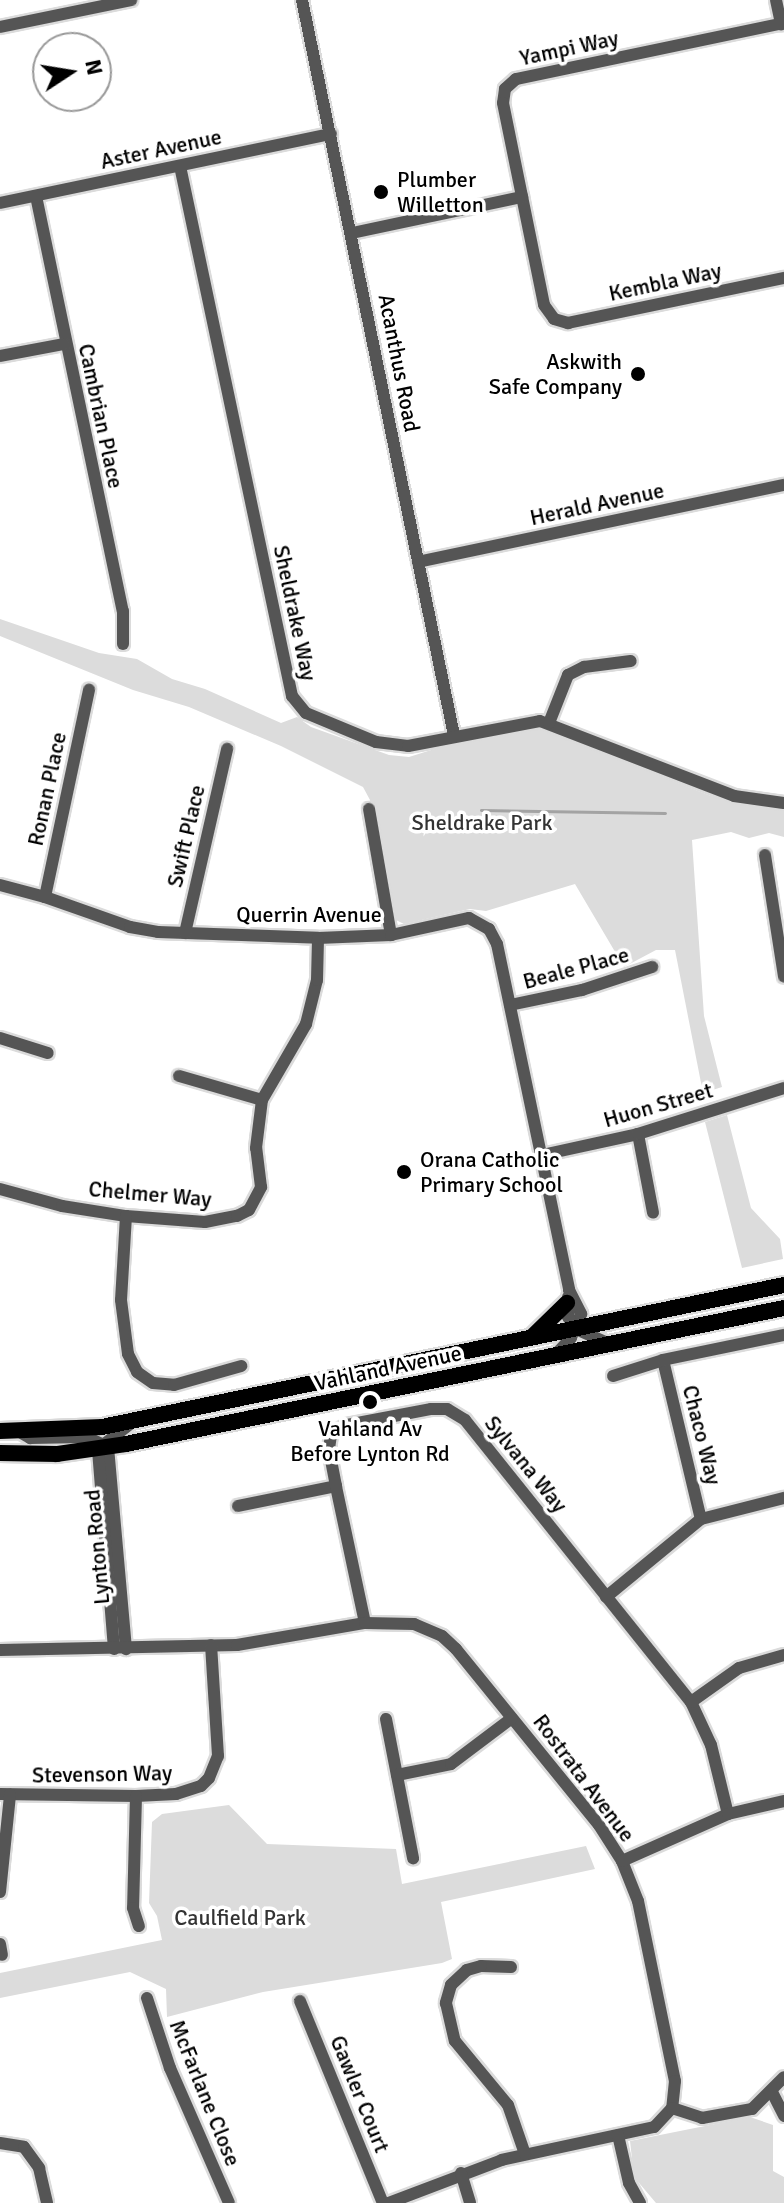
<!DOCTYPE html>
<style>
body{margin:0}
#map{position:relative;width:784px;height:2203px;overflow:hidden;background:#fff;font-family:Signika,sans-serif}
div>[style]{position:absolute}
[style*='--x']{left:calc(var(--x)*1px);top:calc(var(--y)*1px);width:calc(var(--w)*1px);rotate:calc(var(--a)*1deg)}
.green>*{inset:0;background:#dcdcdc}
.stream>*{height:3px;margin:-1.5px;padding:0 1.5px;transform-origin:1.5px;border-radius:1.5px;background:#a3a3a3}
.roads{filter:drop-shadow(2px 0 #dbdbdb) drop-shadow(-2px 0 #dbdbdb) drop-shadow(0 2px #dbdbdb) drop-shadow(0 -2px #dbdbdb)}
.minor>*{height:12px;margin:-6px;padding:0 6px;transform-origin:6px;border-radius:6px;background:#555}
.major>*{height:16px;margin:-8px;padding:0 8px;transform-origin:8px;border-radius:8px;background:#000}
.dots>*{width:22px;height:22px;translate:-50% -50%;box-sizing:border-box;border:4px solid #fff;border-radius:50%}
span{translate:-50% -50%;white-space:nowrap;text-align:center;line-height:1.15;-webkit-text-stroke:7px #fff;paint-order:stroke}
.street-label{font-size:22px;color:#000}
.poi-label{font-size:22px;color:#000}
.left{translate:0 -50%;text-align:left}
.right{translate:-100% -50%;text-align:right}
.park-label{font-size:22px;color:#333}
.north{position:absolute;left:32px;top:32px;width:80px;height:80px;box-sizing:border-box;background:#fff;border:2px solid #999;border-radius:50%;rotate:78deg;font-size:22px;font-weight:700;line-height:32px;text-align:center;color:#000}
.north::after{content:'';display:block;margin:auto;width:28px;height:36px;background:#000;clip-path:polygon(50% 0,100% 100%,50% 72%,0 100%)}
</style>
<div id="map">
<div class="green">
<i style="clip-path:polygon(0 619px,99px 653px,137px 659px,172px 679px,205px 689px,281px 723px,297px 717px,311px 727px,389px 755px,409px 757px,447px 745px,536px 727px,711px 796px,784px 810px,784px 837px,769px 833px,749px 838px,731px 832px,692px 840px,704px 1016px,722px 1087px,703px 1093px,675px 950px,656px 950px,624px 967px,575px 884px,486px 911px,470px 909px,404px 924px,394px 919px,370px 800px,363px 787px,281px 746px,189px 707px,133px 690px,0 636px)"></i>
<i style="clip-path:polygon(727px 1115px,751px 1208px,780px 1239px,783px 1259px,742px 1268px,705px 1122px)"></i>
<i style="clip-path:polygon(229px 1805px,267px 1844px,396px 1849px,402px 1884px,586px 1846px,595px 1869px,441px 1902px,452px 1959px,442px 1963px,263px 1992px,167px 2017px,166px 1989px,130px 1972px,0 1998px,0 1973px,162px 1940px,157px 1916px,149px 1903px,152px 1822px,162px 1814px)"></i>
<i style="clip-path:polygon(750px 2117px,773px 2125px,773px 2171px,784px 2177px,784px 2203px,656px 2203px,634px 2177px,630px 2141px)"></i>
</div>
<div class="stream">
<i style="--x:481;--y:810;--w:184;--a:0.9"></i>
</div>
<div class="roads">
<div class="minor">
<i style="--x:302;--y:0;--w:751;--a:78.32"></i>
<i style="--x:776;--y:0;--w:25;--a:78"></i>
<i style="--x:784;--y:23;--w:274;--a:168.2"></i>
<i style="--x:516;--y:79;--w:15;--a:138"></i>
<i style="--x:505;--y:89;--w:14;--a:98"></i>
<i style="--x:503;--y:103;--w:206;--a:78.5"></i>
<i style="--x:544;--y:305;--w:17;--a:54"></i>
<i style="--x:554;--y:319;--w:15;--a:16"></i>
<i style="--x:568;--y:323;--w:221;--a:-11.8"></i>
<i style="--x:0;--y:27;--w:134;--a:-11.6"></i>
<i style="--x:180;--y:166;--w:542;--a:78.07"></i>
<i style="--x:292;--y:696;--w:22;--a:51"></i>
<i style="--x:306;--y:713;--w:76;--a:22.5"></i>
<i style="--x:376;--y:742;--w:32;--a:7"></i>
<i style="--x:408;--y:746;--w:134;--a:-10.7"></i>
<i style="--x:540;--y:721;--w:208;--a:21.1"></i>
<i style="--x:734;--y:796;--w:50;--a:8"></i>
<i style="--x:36;--y:196;--w:424;--a:78.2"></i>
<i style="--x:123;--y:611;--w:33;--a:90"></i>
<i style="--x:0;--y:203;--w:338;--a:-11.8"></i>
<i style="--x:352;--y:233;--w:174;--a:-12"></i>
<i style="--x:0;--y:356;--w:65;--a:-10.6"></i>
<i style="--x:418;--y:562;--w:374;--a:-11.9"></i>
<i style="--x:549;--y:723;--w:52;--a:-68.4"></i>
<i style="--x:568;--y:675;--w:18;--a:-27"></i>
<i style="--x:584;--y:667;--w:47;--a:-7.3"></i>
<i style="--x:369;--y:809;--w:128;--a:80.1"></i>
<i style="--x:765;--y:855;--w:123;--a:81.1"></i>
<i style="--x:0;--y:885;--w:47;--a:14.9"></i>
<i style="--x:45;--y:897;--w:90;--a:19.4"></i>
<i style="--x:130;--y:927;--w:28;--a:10"></i>
<i style="--x:158;--y:932;--w:160;--a:2.1"></i>
<i style="--x:318;--y:938;--w:73;--a:-2.4"></i>
<i style="--x:391;--y:935;--w:80;--a:-12.3"></i>
<i style="--x:469;--y:918;--w:23;--a:29"></i>
<i style="--x:489;--y:929;--w:17;--a:62"></i>
<i style="--x:497;--y:944;--w:353;--a:78.2"></i>
<i style="--x:569;--y:1290;--w:27;--a:63"></i>
<i style="--x:581;--y:1314;--w:26;--a:113"></i>
<i style="--x:571;--y:1338;--w:23;--a:133"></i>
<i style="--x:45;--y:897;--w:212;--a:-78"></i>
<i style="--x:185;--y:933;--w:189;--a:-77.1"></i>
<i style="--x:510;--y:1005;--w:74;--a:-11.8"></i>
<i style="--x:582;--y:990;--w:74;--a:-18.2"></i>
<i style="--x:0;--y:1038;--w:50;--a:17.4"></i>
<i style="--x:179;--y:1076;--w:86;--a:16.1"></i>
<i style="--x:638;--y:1134;--w:80;--a:79.2"></i>
<i style="--x:542;--y:1155;--w:98;--a:-12.3"></i>
<i style="--x:638;--y:1134;--w:153;--a:-17.5"></i>
<i style="--x:0;--y:1189;--w:64;--a:15.3"></i>
<i style="--x:62;--y:1206;--w:65;--a:8.9"></i>
<i style="--x:126;--y:1216;--w:79;--a:4.3"></i>
<i style="--x:205;--y:1222;--w:33;--a:-11"></i>
<i style="--x:237;--y:1216;--w:13;--a:-27"></i>
<i style="--x:249;--y:1210;--w:26;--a:-62"></i>
<i style="--x:261;--y:1187;--w:39;--a:-97"></i>
<i style="--x:256;--y:1148;--w:48;--a:-82.9"></i>
<i style="--x:262;--y:1100;--w:88;--a:-59.9"></i>
<i style="--x:306;--y:1024;--w:45;--a:-76"></i>
<i style="--x:317;--y:980;--w:42;--a:-88.6"></i>
<i style="--x:126;--y:1216;--w:84;--a:93.4"></i>
<i style="--x:121;--y:1300;--w:54;--a:82.6"></i>
<i style="--x:128;--y:1354;--w:20;--a:63"></i>
<i style="--x:137;--y:1372;--w:19;--a:35"></i>
<i style="--x:153;--y:1383;--w:21;--a:5"></i>
<i style="--x:174;--y:1385;--w:70;--a:-15.8"></i>
<i style="--x:568;--y:1297;--w:20;--a:90"></i>
<i style="--x:568;--y:1317;--w:14;--a:56"></i>
<i style="--x:576;--y:1329;--w:35;--a:24"></i>
<i style="--x:663;--y:1360;--w:163;--a:76.6"></i>
<i style="--x:613;--y:1376;--w:52;--a:-17.7"></i>
<i style="--x:663;--y:1360;--w:124;--a:-11.7"></i>
<i style="--x:20;--y:1432;--w:12;--a:31"></i>
<i style="--x:30;--y:1438;--w:56;--a:-1"></i>
<i style="--x:86;--y:1437;--w:24;--a:24"></i>
<i style="--x:108;--y:1447;--w:203;--a:84.9"></i>
<i style="--x:238;--y:1506;--w:100;--a:-11.5"></i>
<i style="--x:606;--y:1597;--w:123;--a:-39.4"></i>
<i style="--x:701;--y:1519;--w:86;--a:-14.2"></i>
<i style="--x:365;--y:1623;--w:140;--a:-102"></i>
<i style="--x:336;--y:1486;--w:38;--a:-101"></i>
<i style="--x:329;--y:1449;--w:15;--a:-82"></i>
<i style="--x:331;--y:1434;--w:18;--a:-29"></i>
<i style="--x:347;--y:1425;--w:86;--a:-10.8"></i>
<i style="--x:431;--y:1409;--w:16;--a:0"></i>
<i style="--x:447;--y:1409;--w:21;--a:31"></i>
<i style="--x:465;--y:1420;--w:361;--a:51.3"></i>
<i style="--x:691;--y:1702;--w:47;--a:65.1"></i>
<i style="--x:711;--y:1745;--w:71;--a:76.2"></i>
<i style="--x:114;--y:1649;--w:201;--a:-94.6"></i>
<i style="--x:98;--y:1449;--w:41;--a:-38"></i>
<i style="--x:0;--y:1650;--w:237;--a:-1.2"></i>
<i style="--x:237;--y:1645;--w:130;--a:-9.8"></i>
<i style="--x:365;--y:1623;--w:49;--a:1.2"></i>
<i style="--x:414;--y:1624;--w:30;--a:23"></i>
<i style="--x:442;--y:1636;--w:19;--a:43"></i>
<i style="--x:456;--y:1649;--w:227;--a:50.9"></i>
<i style="--x:599;--y:1825;--w:43;--a:57.4"></i>
<i style="--x:622;--y:1861;--w:43;--a:68.2"></i>
<i style="--x:638;--y:1901;--w:184;--a:78.4"></i>
<i style="--x:675;--y:2081;--w:27;--a:96"></i>
<i style="--x:672;--y:2108;--w:26;--a:133"></i>
<i style="--x:654;--y:2127;--w:156;--a:167.8"></i>
<i style="--x:502;--y:2160;--w:121;--a:159.2"></i>
<i style="--x:691;--y:1702;--w:59;--a:-35.3"></i>
<i style="--x:739;--y:1668;--w:47;--a:-16.1"></i>
<i style="--x:386;--y:1719;--w:142;--a:79"></i>
<i style="--x:397;--y:1775;--w:55;--a:-11.5"></i>
<i style="--x:451;--y:1764;--w:76;--a:-37"></i>
<i style="--x:0;--y:1794;--w:136;--a:0.8"></i>
<i style="--x:136;--y:1796;--w:40;--a:-2.9"></i>
<i style="--x:176;--y:1794;--w:26;--a:-18"></i>
<i style="--x:201;--y:1786;--w:11;--a:-45"></i>
<i style="--x:209;--y:1778;--w:24;--a:-68"></i>
<i style="--x:218;--y:1756;--w:111;--a:-93.6"></i>
<i style="--x:136;--y:1796;--w:112;--a:91.5"></i>
<i style="--x:133;--y:1908;--w:19;--a:72"></i>
<i style="--x:622;--y:1861;--w:116;--a:-23.9"></i>
<i style="--x:728;--y:1814;--w:57;--a:-13.1"></i>
<i style="--x:0;--y:1892;--w:98;--a:-84.1"></i>
<i style="--x:0;--y:1944;--w:11;--a:80"></i>
<i style="--x:511;--y:1967;--w:30;--a:-178"></i>
<i style="--x:481;--y:1966;--w:15;--a:164"></i>
<i style="--x:467;--y:1970;--w:22;--a:137"></i>
<i style="--x:451;--y:1985;--w:19;--a:106"></i>
<i style="--x:446;--y:2003;--w:39;--a:77"></i>
<i style="--x:455;--y:2041;--w:83;--a:50.4"></i>
<i style="--x:508;--y:2105;--w:52;--a:70.9"></i>
<i style="--x:147;--y:1998;--w:74;--a:71.8"></i>
<i style="--x:170;--y:2068;--w:147;--a:66.4"></i>
<i style="--x:300;--y:2001;--w:218;--a:67.7"></i>
<i style="--x:772;--y:2092;--w:27;--a:63"></i>
<i style="--x:672;--y:2108;--w:32;--a:18"></i>
<i style="--x:702;--y:2118;--w:51;--a:-10.2"></i>
<i style="--x:752;--y:2109;--w:45;--a:-45"></i>
<i style="--x:618;--y:2135;--w:49;--a:77.1"></i>
<i style="--x:629;--y:2183;--w:23;--a:61"></i>
<i style="--x:0;--y:2143;--w:24;--a:9"></i>
<i style="--x:24;--y:2147;--w:26;--a:54"></i>
<i style="--x:39;--y:2168;--w:36;--a:77"></i>
<i style="--x:461;--y:2173;--w:31;--a:73"></i>
</div>
<div class="major">
<i style="--x:532;--y:1337;--w:49;--a:-44.2"></i>
<i style="--x:0;--y:1431;--w:102;--a:-2.2"></i>
<i style="--x:102;--y:1427;--w:697;--a:-11.76"></i>
<i style="--x:0;--y:1453;--w:57;--a:1"></i>
<i style="--x:57;--y:1454;--w:70;--a:-8.2"></i>
<i style="--x:126;--y:1444;--w:672;--a:-11.68"></i>
</div>
</div>
<div class="dots">
<i style="left:381px;top:192px;background:#000"></i>
<i style="left:638px;top:374px;background:#000"></i>
<i style="left:404px;top:1172px;background:#000"></i>
<i style="left:370px;top:1402px;background:#000"></i>
</div>
<div class="street-label">
<span style="left:569px;top:48px;rotate:-12deg">Yampi Way</span>
<span style="left:161px;top:149px;rotate:-12deg">Aster Avenue</span>
<span style="left:665px;top:282px;rotate:-12deg">Kembla Way</span>
<span style="left:399px;top:363px;rotate:79deg">Acanthus Road</span>
<span style="left:101px;top:416px;rotate:78deg">Cambrian Place</span>
<span style="left:597px;top:504px;rotate:-12deg">Herald Avenue</span>
<span style="left:295px;top:613px;rotate:78deg">Sheldrake Way</span>
<span style="left:47px;top:789px;rotate:-78deg">Ronan Place</span>
<span style="left:186px;top:836px;rotate:-77deg">Swift Place</span>
<span style="left:309px;top:915px">Querrin Avenue</span>
<span style="left:576px;top:968px;rotate:-15deg">Beale Place</span>
<span style="left:658px;top:1105px;rotate:-16deg">Huon Street</span>
<span style="left:150px;top:1194px;rotate:5deg">Chelmer Way</span>
<span style="left:388px;top:1368px;rotate:-12deg">Vahland Avenue</span>
<span style="left:702px;top:1435px;rotate:76deg">Chaco Way</span>
<span style="left:526px;top:1464px;rotate:51deg">Sylvana Way</span>
<span style="left:97px;top:1547px;rotate:-95deg">Lynton Road</span>
<span style="left:102px;top:1774px;rotate:-1deg">Stevenson Way</span>
<span style="left:584px;top:1778px;rotate:53deg">Rostrata Avenue</span>
<span style="left:205px;top:2093px;rotate:68deg">McFarlane Close</span>
<span style="left:360px;top:2094px;rotate:68deg">Gawler Court</span>
</div>
<div class="poi-label">
<span class="left" style="left:397px;top:192px">Plumber<br>Willetton</span>
<span class="right" style="left:622px;top:374px">Askwith<br>Safe Company</span>
<span class="left" style="left:420px;top:1172px">Orana Catholic<br>Primary School</span>
<span style="left:370px;top:1441px">Vahland Av<br>Before Lynton Rd</span>
</div>
<div class="park-label">
<span style="left:482px;top:823px">Sheldrake Park</span>
<span style="left:240px;top:1918px">Caulfield Park</span>
</div>
<div class="north">N</div>
</div>
